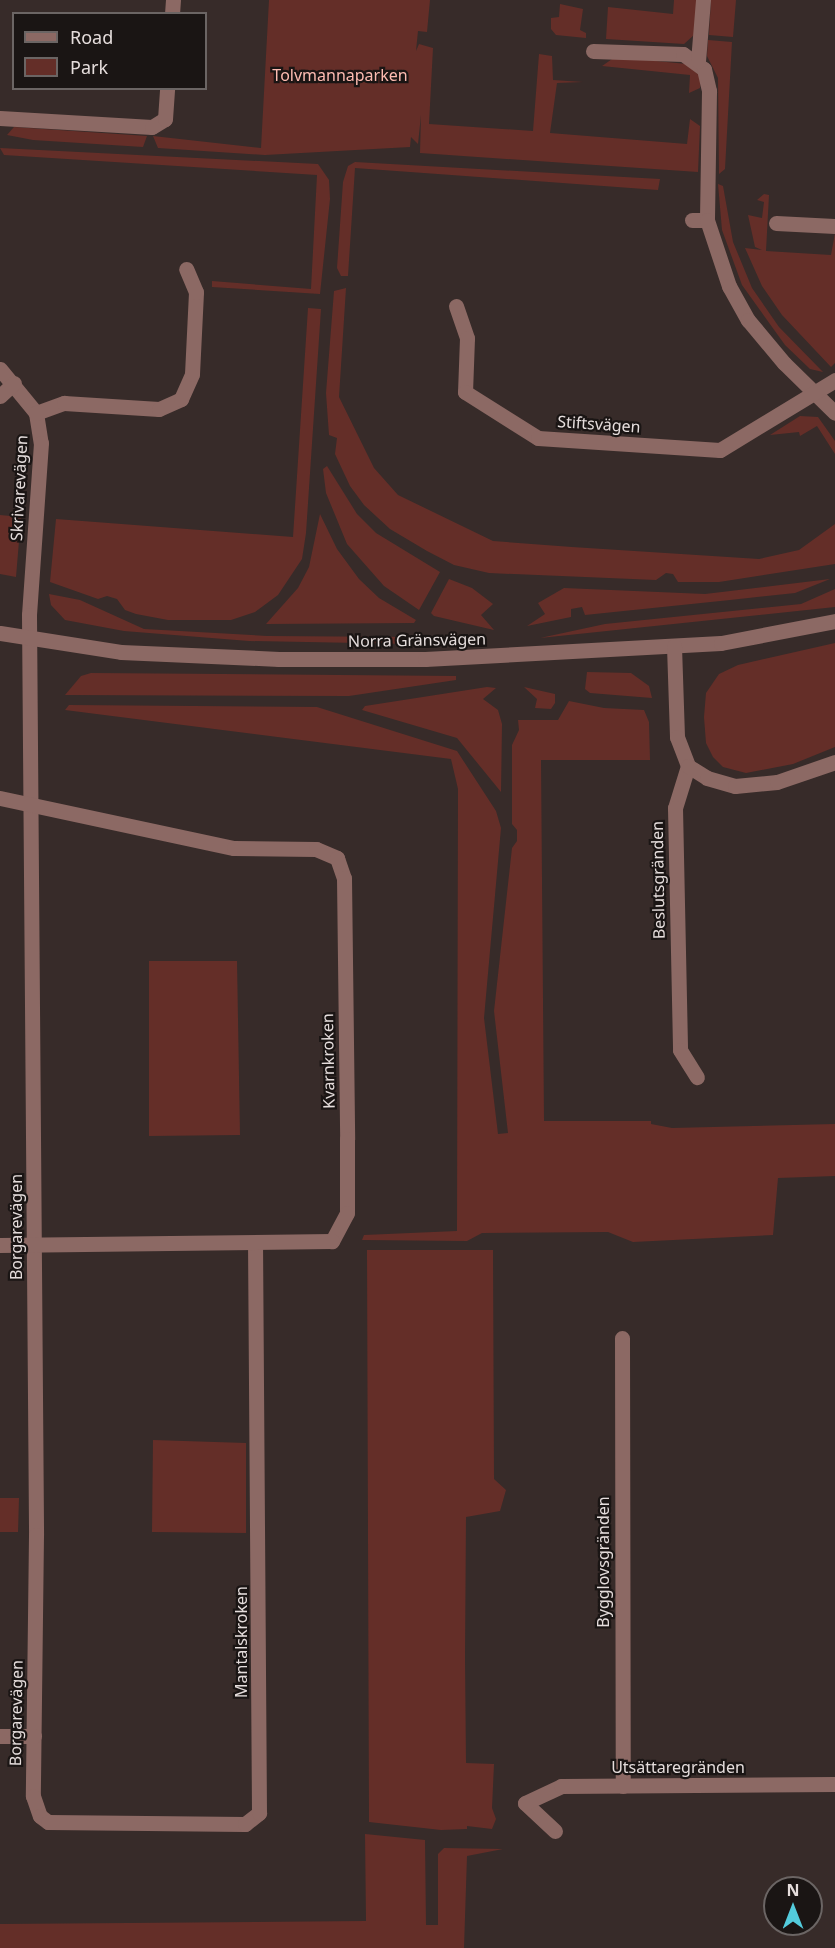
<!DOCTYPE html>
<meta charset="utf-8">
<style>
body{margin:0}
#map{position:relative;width:835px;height:1948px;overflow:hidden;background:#372b29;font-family:"Noto Sans",sans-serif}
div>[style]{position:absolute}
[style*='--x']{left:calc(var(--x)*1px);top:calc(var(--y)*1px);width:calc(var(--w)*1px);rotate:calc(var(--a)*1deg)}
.green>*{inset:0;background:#642e28}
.minor>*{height:15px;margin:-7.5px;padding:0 7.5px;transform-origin:7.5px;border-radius:7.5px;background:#8c6964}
span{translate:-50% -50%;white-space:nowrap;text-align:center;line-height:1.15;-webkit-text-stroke:4.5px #1a1514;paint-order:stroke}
.park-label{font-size:16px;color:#fdbbb1}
.street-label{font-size:16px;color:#e5dddc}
.legend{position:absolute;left:12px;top:12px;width:195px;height:78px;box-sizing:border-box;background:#1a1514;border:2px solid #6b6564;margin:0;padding:8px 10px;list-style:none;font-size:18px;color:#e5dddc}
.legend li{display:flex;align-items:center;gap:12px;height:30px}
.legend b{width:30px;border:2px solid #6b6564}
.north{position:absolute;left:763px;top:1876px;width:60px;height:60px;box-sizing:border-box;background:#1a1514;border:2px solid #6b6564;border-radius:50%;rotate:0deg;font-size:16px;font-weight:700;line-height:24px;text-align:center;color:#e5dddc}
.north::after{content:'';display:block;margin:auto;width:21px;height:27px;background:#53cbdc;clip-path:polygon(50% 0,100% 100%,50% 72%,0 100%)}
</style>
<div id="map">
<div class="green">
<i style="clip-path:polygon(269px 0,430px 0,427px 32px,418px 31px,416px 51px,419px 44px,433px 48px,429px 124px,533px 131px,539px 54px,552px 56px,553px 80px,583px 82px,557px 83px,550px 133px,687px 144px,690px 119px,700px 126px,698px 172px,420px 153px,421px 115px,418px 144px,411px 137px,410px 147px,265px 155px,158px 148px,153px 136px,261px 148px)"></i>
<i style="clip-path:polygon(674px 0,697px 0,694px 35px,684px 44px,606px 39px,608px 7px,673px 14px)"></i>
<i style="clip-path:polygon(711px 0,736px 0,733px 37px,709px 35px)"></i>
<i style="clip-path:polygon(560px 4px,583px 9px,580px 30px,586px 33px,586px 38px,556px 35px,551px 29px,551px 18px,559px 17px)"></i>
<i style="clip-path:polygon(708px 40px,732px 42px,725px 169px,719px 174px,718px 78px,707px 56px)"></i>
<i style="clip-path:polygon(615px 57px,687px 64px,701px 77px,700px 88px,689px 93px,690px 75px,602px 66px)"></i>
<i style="clip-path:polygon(14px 127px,147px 136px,143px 147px,33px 140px,7px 135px)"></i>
<i style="clip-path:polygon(0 148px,318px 164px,329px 180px,330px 199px,320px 294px,212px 287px,212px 281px,311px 289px,317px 175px,4px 155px)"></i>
<i style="clip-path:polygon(355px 162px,660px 179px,658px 190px,355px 168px,348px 276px,341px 276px,337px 268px,343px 182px,348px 166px)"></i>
<i style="clip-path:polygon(718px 184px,723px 186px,733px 242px,752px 288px,779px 327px,823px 372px,810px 369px,785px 345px,742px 285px,722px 230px)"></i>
<i style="clip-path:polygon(764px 194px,769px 195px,766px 251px,831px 255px,835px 233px,835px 363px,831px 367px,782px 315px,762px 286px,745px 248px,762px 250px,755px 247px,748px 215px,762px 218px,764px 202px,757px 200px)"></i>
<i style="clip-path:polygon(346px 288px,339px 397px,374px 468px,398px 495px,493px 541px,572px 547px,759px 559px,799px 550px,835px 524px,835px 564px,719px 582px,678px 582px,673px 574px,666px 573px,656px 580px,489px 573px,454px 565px,427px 551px,390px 529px,364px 505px,350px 486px,335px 454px,337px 438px,329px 435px,326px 393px,334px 291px)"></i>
<i style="clip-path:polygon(308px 308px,321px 309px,306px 533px,302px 559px,278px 595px,255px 612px,231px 620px,168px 620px,136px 614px,125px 610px,117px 599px,107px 596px,98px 599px,50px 582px,56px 519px,293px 537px)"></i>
<i style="clip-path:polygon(800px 416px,818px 417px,835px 441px,835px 454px,817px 426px,800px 436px,799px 432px,770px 435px)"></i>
<i style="clip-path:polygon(327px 466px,357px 514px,376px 533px,440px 572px,419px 610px,384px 586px,347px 544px,326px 493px,323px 469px)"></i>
<i style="clip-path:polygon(320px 514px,337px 549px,359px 579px,379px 598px,416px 620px,414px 623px,266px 624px,298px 588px,309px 567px)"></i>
<i style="clip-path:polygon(0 515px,21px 517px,16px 577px,0 574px)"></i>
<i style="clip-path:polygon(449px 579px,472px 588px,493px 604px,481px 615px,494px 630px,434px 616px,431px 613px)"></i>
<i style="clip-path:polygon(830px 579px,795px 593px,730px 600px,585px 615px,582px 607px,571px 609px,571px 617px,527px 626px,545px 614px,538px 603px,564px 588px,705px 594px)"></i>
<i style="clip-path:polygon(835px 589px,835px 607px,540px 638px,605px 624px,801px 604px)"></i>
<i style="clip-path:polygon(49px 594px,80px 600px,144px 629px,267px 636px,412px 637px,412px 644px,249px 641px,124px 631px,65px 620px,51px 605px)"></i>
<i style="clip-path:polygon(835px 643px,835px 747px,793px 764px,746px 773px,723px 767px,713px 757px,706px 743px,704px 717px,706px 693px,719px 674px,738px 665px)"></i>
<i style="clip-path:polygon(587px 672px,631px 673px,649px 686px,652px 698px,590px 693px,585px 689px)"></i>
<i style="clip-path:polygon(91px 673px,456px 676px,456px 680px,349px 696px,65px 695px,81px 676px)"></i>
<i style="clip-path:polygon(487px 687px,496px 688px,483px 699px,498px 710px,502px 724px,501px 792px,457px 738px,362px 710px,365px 706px)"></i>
<i style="clip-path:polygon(524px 687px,555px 694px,555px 703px,551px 709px,535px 708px,537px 699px)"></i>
<i style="clip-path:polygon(569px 701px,604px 708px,644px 710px,649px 722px,650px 760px,541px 760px,544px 1121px,651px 1121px,651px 1124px,672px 1128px,835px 1124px,835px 1176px,778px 1178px,773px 1235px,633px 1242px,608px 1232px,482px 1233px,467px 1241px,362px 1240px,364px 1235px,457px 1231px,458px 789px,451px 759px,65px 710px,69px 705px,317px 707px,457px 751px,496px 811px,501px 828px,484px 1018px,498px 1134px,508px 1133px,494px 1011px,512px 848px,517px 841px,517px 830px,512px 824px,512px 745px,519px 730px,518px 720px,558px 720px)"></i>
<i style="clip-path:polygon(149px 961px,237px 961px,240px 1135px,149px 1136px)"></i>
<i style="clip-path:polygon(367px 1250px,493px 1250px,494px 1479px,506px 1490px,500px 1511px,466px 1517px,465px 1658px,466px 1763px,494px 1764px,492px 1808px,496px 1819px,492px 1829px,467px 1826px,467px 1829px,441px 1830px,369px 1822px)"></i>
<i style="clip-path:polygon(153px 1440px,246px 1443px,246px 1533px,152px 1532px)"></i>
<i style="clip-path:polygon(0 1498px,19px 1498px,18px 1532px,0 1532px)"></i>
<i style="clip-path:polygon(365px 1834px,425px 1840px,426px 1925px,438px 1925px,438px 1854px,444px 1848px,503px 1849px,467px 1856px,464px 1948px,0 1948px,0 1924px,366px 1921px)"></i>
</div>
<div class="minor">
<i style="--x:172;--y:14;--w:14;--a:-86"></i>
<i style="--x:593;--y:51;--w:90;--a:1.9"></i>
<i style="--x:683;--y:54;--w:26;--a:36"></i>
<i style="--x:704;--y:69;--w:23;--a:77"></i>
<i style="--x:709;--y:91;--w:129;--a:90.9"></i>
<i style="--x:698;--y:61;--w:61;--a:-85.3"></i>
<i style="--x:0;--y:118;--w:152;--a:3.4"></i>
<i style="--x:152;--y:127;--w:15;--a:-32"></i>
<i style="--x:165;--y:119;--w:31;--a:-86"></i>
<i style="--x:692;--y:220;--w:15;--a:0"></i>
<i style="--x:707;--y:220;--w:70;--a:71.6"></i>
<i style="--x:729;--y:286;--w:39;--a:61"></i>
<i style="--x:748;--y:320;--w:56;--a:50.1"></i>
<i style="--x:784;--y:363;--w:71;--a:44.4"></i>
<i style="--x:776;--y:223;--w:59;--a:2.9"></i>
<i style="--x:456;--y:306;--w:34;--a:71"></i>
<i style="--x:467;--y:338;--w:54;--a:92.1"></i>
<i style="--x:465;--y:392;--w:86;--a:32.2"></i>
<i style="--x:538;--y:438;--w:182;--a:3.8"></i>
<i style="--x:720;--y:450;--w:135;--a:-31.3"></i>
<i style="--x:0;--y:369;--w:57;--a:50.7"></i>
<i style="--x:36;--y:413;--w:30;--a:81"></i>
<i style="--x:41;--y:443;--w:172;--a:94"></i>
<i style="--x:29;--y:615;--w:920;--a:89.56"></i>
<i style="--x:36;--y:1535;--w:261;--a:90.7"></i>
<i style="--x:33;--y:1796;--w:21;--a:71"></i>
<i style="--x:40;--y:1816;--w:10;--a:37"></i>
<i style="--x:48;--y:1822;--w:197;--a:0.6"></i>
<i style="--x:245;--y:1824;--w:18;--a:-38"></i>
<i style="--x:259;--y:1813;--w:569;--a:-90.4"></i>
<i style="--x:0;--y:396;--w:19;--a:-43"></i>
<i style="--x:36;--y:413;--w:30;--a:-20"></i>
<i style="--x:64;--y:403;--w:95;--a:3.6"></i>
<i style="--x:159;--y:409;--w:24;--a:-24"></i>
<i style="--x:181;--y:399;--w:27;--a:-66"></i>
<i style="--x:192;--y:374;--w:82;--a:-87.2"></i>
<i style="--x:196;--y:292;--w:25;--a:-113"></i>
<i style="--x:0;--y:633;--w:122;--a:8.9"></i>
<i style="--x:121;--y:652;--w:158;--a:2.5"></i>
<i style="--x:279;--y:659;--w:146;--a:0"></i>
<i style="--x:425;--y:659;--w:296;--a:-3.1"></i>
<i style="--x:721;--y:643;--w:116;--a:-10.9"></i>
<i style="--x:674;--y:646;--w:91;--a:88.1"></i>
<i style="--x:677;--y:737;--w:31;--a:69"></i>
<i style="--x:688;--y:766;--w:44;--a:107.2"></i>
<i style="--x:675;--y:808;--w:242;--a:88.8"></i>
<i style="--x:680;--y:1050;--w:32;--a:58"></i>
<i style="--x:688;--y:766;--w:22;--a:32"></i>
<i style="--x:707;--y:778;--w:29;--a:16"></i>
<i style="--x:735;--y:786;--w:42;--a:-5.4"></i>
<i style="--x:777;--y:782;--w:61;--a:-19"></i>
<i style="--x:0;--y:798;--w:239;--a:12.1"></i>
<i style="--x:234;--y:848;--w:82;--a:0.7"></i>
<i style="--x:316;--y:849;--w:23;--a:23"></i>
<i style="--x:337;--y:858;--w:21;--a:71"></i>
<i style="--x:344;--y:878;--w:261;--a:89.3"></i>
<i style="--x:347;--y:1139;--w:74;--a:90"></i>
<i style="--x:347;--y:1213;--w:32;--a:118"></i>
<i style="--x:332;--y:1241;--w:332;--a:179.3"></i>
<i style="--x:622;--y:1338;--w:448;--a:89.9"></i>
<i style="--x:0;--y:1736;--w:34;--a:0"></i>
<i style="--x:555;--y:1831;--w:41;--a:-137"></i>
<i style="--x:525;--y:1803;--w:40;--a:-25"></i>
<i style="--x:561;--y:1786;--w:274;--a:-0.4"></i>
</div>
<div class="park-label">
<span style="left:340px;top:75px">Tolvmannaparken</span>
</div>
<div class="street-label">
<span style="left:599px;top:424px;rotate:4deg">Stiftsvägen</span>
<span style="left:19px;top:488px;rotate:-87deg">Skrivarevägen</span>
<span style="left:417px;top:640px;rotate:-1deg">Norra Gränsvägen</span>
<span style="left:658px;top:880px;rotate:-91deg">Beslutsgränden</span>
<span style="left:328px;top:1061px;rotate:-91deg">Kvarnkroken</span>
<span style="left:16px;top:1227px;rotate:-90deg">Borgarevägen</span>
<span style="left:603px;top:1562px;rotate:-90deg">Bygglovsgränden</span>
<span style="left:241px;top:1642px;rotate:-90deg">Mantalskroken</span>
<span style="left:16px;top:1713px;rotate:-89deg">Borgarevägen</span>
<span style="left:678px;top:1767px">Utsättaregränden</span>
</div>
<ul class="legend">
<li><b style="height:8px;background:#8c6964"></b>Road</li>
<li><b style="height:16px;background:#642e28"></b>Park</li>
</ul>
<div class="north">N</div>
</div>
